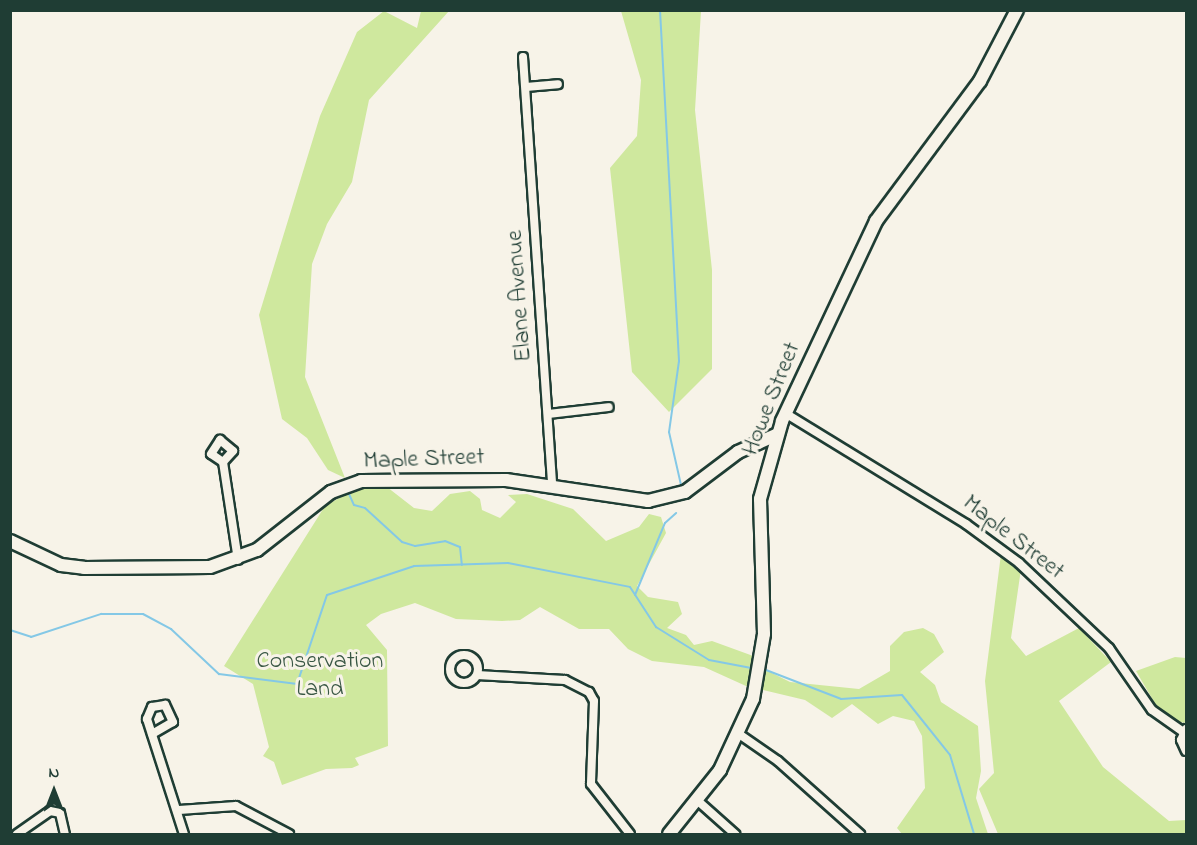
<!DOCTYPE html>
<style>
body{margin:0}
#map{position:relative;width:1197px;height:845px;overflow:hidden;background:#f7f3e8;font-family:"Indie Flower",sans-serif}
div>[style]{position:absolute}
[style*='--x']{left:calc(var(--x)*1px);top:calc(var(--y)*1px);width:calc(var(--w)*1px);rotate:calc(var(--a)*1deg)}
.green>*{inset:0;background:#cfe89e}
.stream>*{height:2px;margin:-1px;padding:0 1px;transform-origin:1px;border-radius:1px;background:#84c8e6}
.roads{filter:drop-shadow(2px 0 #1f3d34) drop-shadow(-2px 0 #1f3d34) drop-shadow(0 2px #1f3d34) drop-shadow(0 -2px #1f3d34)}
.street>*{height:8px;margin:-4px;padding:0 4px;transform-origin:4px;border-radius:4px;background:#f7f3e8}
.street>.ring{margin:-4px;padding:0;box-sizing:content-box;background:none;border:8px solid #f7f3e8;border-radius:50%}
.secondary>*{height:12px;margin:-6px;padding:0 6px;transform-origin:6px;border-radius:6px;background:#f7f3e8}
span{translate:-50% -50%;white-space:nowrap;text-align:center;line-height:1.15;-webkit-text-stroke:6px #f7f3e8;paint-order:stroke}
.street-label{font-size:24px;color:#1f3d34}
.park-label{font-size:24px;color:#395744}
.frame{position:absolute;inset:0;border:12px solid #1f3d34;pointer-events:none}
.north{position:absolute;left:24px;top:761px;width:60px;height:60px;-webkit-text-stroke:4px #f7f3e8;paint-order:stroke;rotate:0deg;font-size:16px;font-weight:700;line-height:24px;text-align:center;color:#1f3d34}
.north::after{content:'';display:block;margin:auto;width:21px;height:27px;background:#1f3d34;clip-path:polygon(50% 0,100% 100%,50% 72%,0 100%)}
</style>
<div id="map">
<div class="green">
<i style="clip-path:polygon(384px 11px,417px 28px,421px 11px,449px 11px,369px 100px,352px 182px,327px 224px,312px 264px,305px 377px,345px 478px,328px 470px,307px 438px,282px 419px,259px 315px,320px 116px,357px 32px)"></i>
<i style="clip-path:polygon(621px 11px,701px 11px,695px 110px,712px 270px,712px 369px,669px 412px,632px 372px,610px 168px,637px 136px,641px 80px)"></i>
<i style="clip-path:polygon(387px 487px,414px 508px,432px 511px,450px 494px,470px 491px,480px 499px,482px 510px,500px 518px,516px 502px,508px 495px,527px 494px,573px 509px,606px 541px,639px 527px,649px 514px,661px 517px,666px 533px,637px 586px,648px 597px,678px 602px,682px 614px,667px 628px,686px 635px,694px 645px,712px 641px,756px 657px,766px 670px,790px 682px,859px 689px,890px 671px,890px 646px,904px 632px,923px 628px,934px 634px,944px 652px,920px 672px,935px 685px,941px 702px,978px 726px,981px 771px,976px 798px,988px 834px,902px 834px,897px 828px,925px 788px,922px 736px,914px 721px,893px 716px,878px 724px,852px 704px,832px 718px,805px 700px,746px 686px,704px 667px,652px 661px,628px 649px,609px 629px,579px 629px,540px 607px,520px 620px,502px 621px,456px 619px,415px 603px,381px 614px,366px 625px,387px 650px,388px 746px,355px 758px,359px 765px,352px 768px,326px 769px,282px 785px,274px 762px,263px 756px,269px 747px,253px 684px,224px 666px,325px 506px,355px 489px)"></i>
<i style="clip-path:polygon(1001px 554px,1021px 569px,1011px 638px,1026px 656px,1079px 628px,1111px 662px,1059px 701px,1103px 767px,1169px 821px,1186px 820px,1186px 834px,998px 834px,979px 789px,994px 773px,985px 681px)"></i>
<i style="clip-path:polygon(1175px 657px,1186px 658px,1186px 723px,1174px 721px,1157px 707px,1136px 671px)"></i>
</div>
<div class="stream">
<i style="--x:660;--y:10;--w:352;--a:86.9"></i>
<i style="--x:679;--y:361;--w:72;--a:98"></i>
<i style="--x:669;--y:432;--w:54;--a:77.2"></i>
<i style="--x:349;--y:494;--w:12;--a:66"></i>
<i style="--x:354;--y:505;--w:11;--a:15"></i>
<i style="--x:365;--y:508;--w:50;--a:42.6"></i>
<i style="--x:402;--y:542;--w:14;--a:17"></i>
<i style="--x:415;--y:546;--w:30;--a:-9"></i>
<i style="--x:445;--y:541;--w:16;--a:22"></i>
<i style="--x:460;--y:547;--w:18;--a:84"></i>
<i style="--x:635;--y:595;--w:78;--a:-67.4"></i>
<i style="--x:665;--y:523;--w:15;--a:-42"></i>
<i style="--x:10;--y:630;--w:22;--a:18"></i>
<i style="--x:31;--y:637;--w:74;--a:-18.2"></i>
<i style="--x:101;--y:614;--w:42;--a:0"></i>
<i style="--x:143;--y:614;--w:32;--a:28"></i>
<i style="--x:171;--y:629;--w:66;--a:43.2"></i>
<i style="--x:219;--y:674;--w:79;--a:7.3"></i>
<i style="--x:297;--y:684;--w:94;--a:-71.4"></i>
<i style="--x:327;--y:595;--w:92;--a:-18.4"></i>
<i style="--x:414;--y:566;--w:94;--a:-1.8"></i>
<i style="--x:508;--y:563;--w:124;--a:11.1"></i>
<i style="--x:630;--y:587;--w:48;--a:57"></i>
<i style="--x:656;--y:627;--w:62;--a:31.9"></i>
<i style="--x:709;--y:660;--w:43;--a:10.8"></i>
<i style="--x:766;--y:670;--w:80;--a:21.1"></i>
<i style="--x:841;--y:699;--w:61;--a:-3.8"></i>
<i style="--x:902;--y:695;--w:77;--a:51.3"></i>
<i style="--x:950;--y:755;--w:83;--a:73.1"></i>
</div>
<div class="roads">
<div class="street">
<i style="--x:523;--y:57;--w:431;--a:86.1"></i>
<i style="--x:526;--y:87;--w:32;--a:-5"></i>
<i style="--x:785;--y:413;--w:212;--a:31.5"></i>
<i style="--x:966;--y:524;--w:66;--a:36.3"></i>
<i style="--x:1019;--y:563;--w:124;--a:43.4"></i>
<i style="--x:1109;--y:648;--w:75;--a:55.3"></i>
<i style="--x:1152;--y:710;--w:39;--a:35"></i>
<i style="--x:548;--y:414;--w:61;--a:-6.5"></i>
<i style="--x:223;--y:462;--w:14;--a:-146"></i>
<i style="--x:211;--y:454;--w:17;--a:-57"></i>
<i style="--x:220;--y:440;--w:17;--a:40"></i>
<i style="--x:233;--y:451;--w:15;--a:132"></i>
<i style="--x:223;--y:462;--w:99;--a:81.3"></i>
<i class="ring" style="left:450px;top:655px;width:20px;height:20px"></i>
<i style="--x:477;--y:675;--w:88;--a:3.3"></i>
<i style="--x:565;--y:680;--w:27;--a:27"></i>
<i style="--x:589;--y:692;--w:10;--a:61"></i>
<i style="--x:594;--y:701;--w:83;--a:92.1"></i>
<i style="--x:591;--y:784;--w:63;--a:52"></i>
<i style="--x:1186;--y:729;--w:12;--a:114"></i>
<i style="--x:1181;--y:740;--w:12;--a:66"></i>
<i style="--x:152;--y:734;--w:24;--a:-30"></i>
<i style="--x:173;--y:722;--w:19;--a:-115"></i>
<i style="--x:165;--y:705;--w:13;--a:171"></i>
<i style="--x:152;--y:707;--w:13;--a:113"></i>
<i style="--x:147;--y:719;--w:121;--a:72.2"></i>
<i style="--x:739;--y:734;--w:47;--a:34.7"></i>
<i style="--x:778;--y:761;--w:110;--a:41.7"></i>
<i style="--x:698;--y:801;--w:50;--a:41.7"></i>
<i style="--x:179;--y:810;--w:57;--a:-4"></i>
<i style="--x:236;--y:806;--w:60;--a:27.8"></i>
<i style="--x:17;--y:834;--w:40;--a:-34.9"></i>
<i style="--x:50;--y:811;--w:10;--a:11"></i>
<i style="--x:60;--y:813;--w:22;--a:77"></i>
</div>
<div class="secondary">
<i style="--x:10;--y:541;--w:56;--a:25.2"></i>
<i style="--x:61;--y:565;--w:23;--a:7"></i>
<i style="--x:84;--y:568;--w:126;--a:-0.5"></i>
<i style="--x:210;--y:567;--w:50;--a:-19.9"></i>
<i style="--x:257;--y:550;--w:94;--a:-38.1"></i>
<i style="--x:331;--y:492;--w:32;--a:-20"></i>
<i style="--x:361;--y:481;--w:145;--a:-0.4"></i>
<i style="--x:506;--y:480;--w:144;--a:8.4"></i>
<i style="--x:648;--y:501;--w:38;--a:-14"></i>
<i style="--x:685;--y:492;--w:66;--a:-37"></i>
<i style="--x:738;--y:452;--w:42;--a:-24.1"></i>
<i style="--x:669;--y:834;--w:82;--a:-51.4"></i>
<i style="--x:720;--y:770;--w:78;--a:-65.1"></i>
<i style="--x:753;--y:699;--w:66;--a:-80.4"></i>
<i style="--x:764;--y:634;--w:135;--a:-91.7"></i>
<i style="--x:760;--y:499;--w:81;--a:-74.2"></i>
<i style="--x:782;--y:421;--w:221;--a:-64.8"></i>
<i style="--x:876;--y:221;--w:174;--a:-53.4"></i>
<i style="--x:980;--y:81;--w:80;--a:-62.5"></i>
</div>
</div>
<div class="street-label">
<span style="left:520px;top:296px;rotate:-94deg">Elane Avenue</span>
<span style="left:772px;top:399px;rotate:-68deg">Howe Street</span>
<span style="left:424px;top:460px;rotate:-2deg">Maple Street</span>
<span style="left:1013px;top:538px;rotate:38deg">Maple Street</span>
</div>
<div class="park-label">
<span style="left:320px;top:676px">Conservation<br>Land</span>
</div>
<div class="frame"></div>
<div class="north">N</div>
</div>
